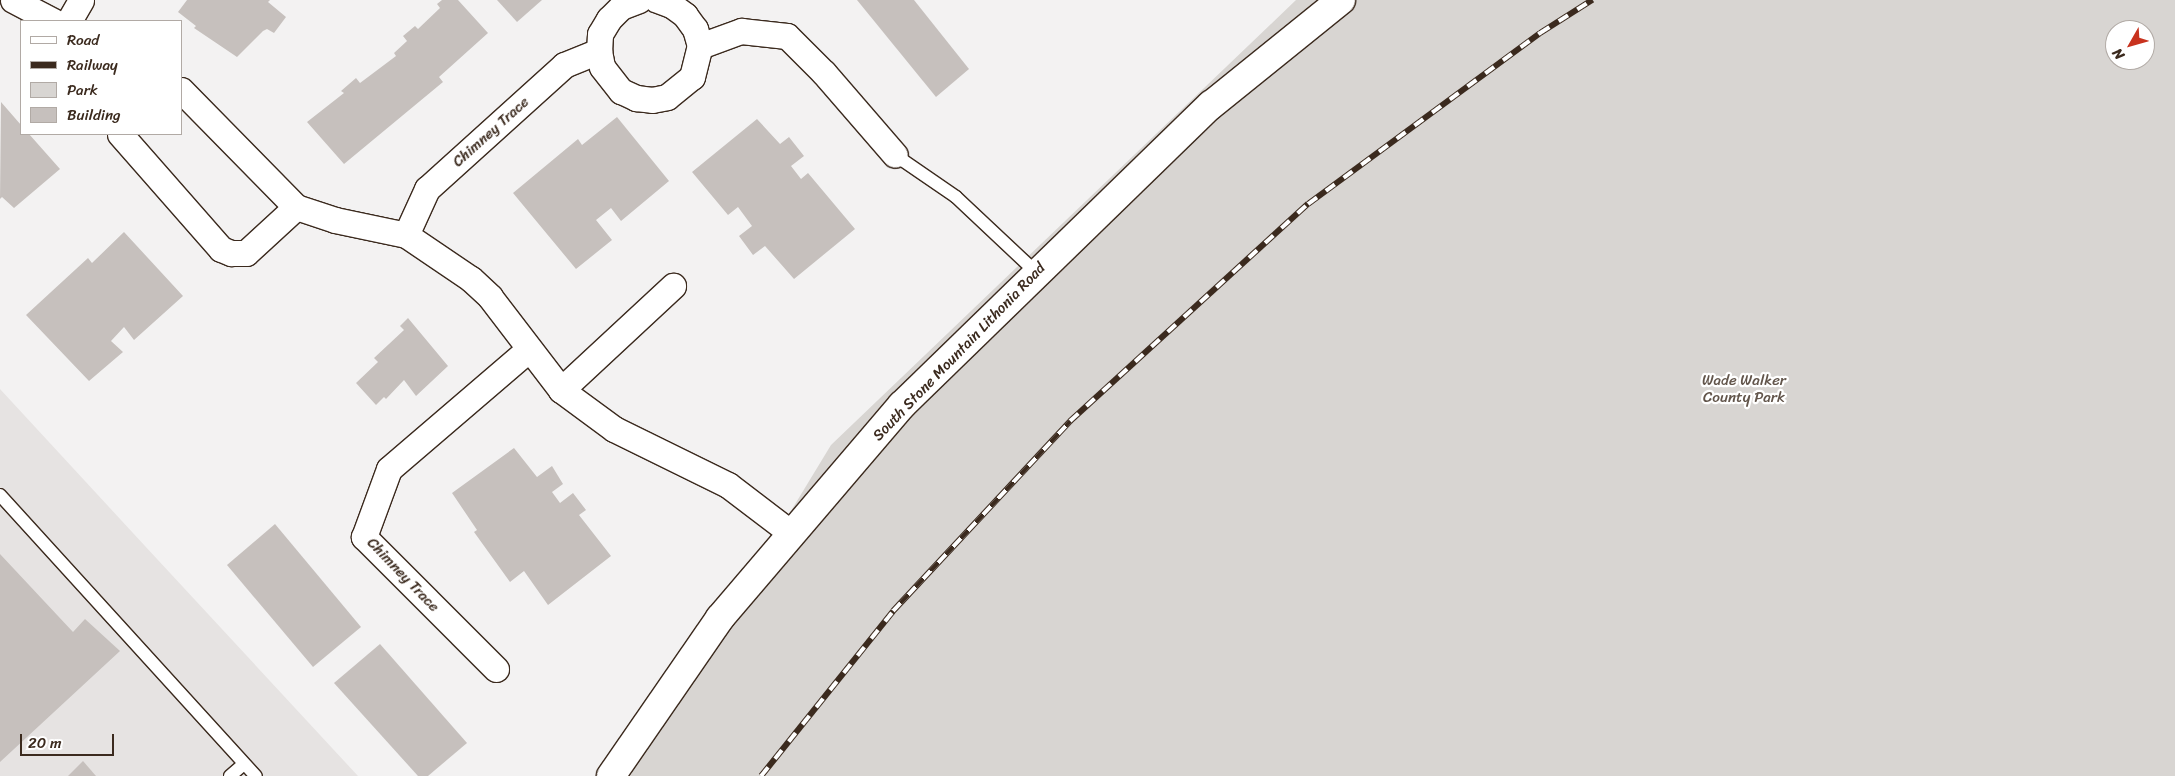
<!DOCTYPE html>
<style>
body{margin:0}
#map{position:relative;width:2175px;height:776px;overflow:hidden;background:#f3f2f2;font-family:Sriracha,sans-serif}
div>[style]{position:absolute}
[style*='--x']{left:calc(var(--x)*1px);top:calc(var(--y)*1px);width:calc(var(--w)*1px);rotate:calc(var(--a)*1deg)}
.built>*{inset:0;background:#e6e3e2}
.green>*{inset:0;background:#d8d5d2}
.building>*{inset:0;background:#c6c0bd}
.roads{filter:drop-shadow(1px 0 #3b2a1e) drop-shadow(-1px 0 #3b2a1e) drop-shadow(0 1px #3b2a1e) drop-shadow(0 -1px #3b2a1e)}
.service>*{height:12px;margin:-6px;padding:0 6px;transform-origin:6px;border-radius:6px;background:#fff}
.minor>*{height:25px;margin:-12.5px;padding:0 12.5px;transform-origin:12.5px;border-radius:12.5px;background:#fff}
.secondary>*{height:28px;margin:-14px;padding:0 14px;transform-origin:14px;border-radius:14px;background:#fff}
.rail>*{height:5.5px;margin-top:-2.75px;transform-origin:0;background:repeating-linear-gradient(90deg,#fff 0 11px,#3b2a1e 0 22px);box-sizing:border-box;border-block:1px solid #3b2a1e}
span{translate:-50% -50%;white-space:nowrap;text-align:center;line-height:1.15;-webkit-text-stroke:4.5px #fff;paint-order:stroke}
.street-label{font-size:15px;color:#3b2a1e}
.park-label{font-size:15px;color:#62554b}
.legend{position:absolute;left:20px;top:20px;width:162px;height:115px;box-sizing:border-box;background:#fff;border:1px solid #b1aaa5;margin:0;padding:6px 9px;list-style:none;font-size:15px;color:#3b2a1e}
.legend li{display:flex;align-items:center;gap:10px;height:25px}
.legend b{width:25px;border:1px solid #b1aaa5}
.north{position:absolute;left:2105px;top:20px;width:50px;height:50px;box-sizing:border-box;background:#fff;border:1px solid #b1aaa5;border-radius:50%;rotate:232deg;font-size:14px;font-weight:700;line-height:20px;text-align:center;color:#3b2a1e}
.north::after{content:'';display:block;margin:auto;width:18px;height:22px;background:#c8321e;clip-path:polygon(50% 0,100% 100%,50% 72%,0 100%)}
.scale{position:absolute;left:20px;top:734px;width:94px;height:22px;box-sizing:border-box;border:2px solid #3b2a1e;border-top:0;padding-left:6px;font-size:15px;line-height:18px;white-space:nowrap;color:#3b2a1e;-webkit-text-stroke:4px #fff;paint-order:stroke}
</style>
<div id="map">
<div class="built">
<i style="clip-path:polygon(0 389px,145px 546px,358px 776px,0 776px)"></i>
</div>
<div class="green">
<i style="clip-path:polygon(evenodd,1296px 0,2175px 0,2175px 776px,630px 776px,831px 445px,1296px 0,2115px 30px,2145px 30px,2145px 60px,2115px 60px,2115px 30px)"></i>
</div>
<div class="building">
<i style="clip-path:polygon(187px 0,270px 0,268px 2px,286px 17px,274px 33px,267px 29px,263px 31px,237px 57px,194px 28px,196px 26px,178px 12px)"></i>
<i style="clip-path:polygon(442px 0,458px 0,488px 33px,439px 77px,443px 82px,344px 164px,307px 122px,344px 93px,341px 91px,356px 78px,360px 83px,396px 56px,394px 53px,407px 41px,403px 36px,415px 26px,418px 29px,440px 8px,437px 4px)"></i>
<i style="clip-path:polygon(497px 0,542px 0,517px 22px)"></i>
<i style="clip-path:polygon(857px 0,914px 0,969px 69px,936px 97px)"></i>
<i style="clip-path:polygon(1px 102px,21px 125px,21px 134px,29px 134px,60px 169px,14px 208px,2px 197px,0 199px)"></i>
<i style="clip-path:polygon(617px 117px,669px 181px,621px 221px,611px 208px,596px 220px,612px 240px,576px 269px,513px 193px,578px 139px,582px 145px)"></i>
<i style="clip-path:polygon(757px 119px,780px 144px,789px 137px,804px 156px,791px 166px,801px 179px,808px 173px,855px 229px,794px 279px,765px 246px,753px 255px,739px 236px,752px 226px,738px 207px,728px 215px,692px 172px)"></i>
<i style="clip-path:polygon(124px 232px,183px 296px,134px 340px,124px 327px,111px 341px,123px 352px,89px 381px,26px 315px,88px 258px,92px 263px)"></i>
<i style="clip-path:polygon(408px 318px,448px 366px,416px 396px,404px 380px,386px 399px,384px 397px,376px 405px,356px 383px,378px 362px,374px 358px,404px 330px,400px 326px)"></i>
<i style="clip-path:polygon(514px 448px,537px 477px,552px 466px,563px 484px,552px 492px,560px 503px,573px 493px,586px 510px,579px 515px,611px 556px,548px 605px,524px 571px,510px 582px,474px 532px,477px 530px,452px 493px)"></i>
<i style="clip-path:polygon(275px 524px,361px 627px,313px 667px,227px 565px)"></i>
<i style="clip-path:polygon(0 554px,73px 632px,85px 619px,120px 651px,0 762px)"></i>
<i style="clip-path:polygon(380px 644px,467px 743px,428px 776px,418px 776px,334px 683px)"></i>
<i style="clip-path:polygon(83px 761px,96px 776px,68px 776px)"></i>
</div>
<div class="roads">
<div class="service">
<i style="--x:895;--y:155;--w:74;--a:34.5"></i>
<i style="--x:956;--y:197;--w:110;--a:43.2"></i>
<i style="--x:0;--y:495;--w:380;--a:47.7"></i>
<i style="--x:230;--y:776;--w:18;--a:-41"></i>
</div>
<div class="minor">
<i style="--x:13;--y:0;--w:45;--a:27.7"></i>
<i style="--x:639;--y:0;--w:19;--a:159"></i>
<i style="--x:621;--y:7;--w:17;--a:135"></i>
<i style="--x:609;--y:19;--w:17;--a:121"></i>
<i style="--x:600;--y:34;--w:17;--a:93"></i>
<i style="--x:599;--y:51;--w:16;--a:79"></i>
<i style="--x:602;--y:67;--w:31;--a:52"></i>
<i style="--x:621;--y:91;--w:17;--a:25"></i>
<i style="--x:636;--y:98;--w:16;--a:7"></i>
<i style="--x:652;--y:100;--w:15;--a:-11"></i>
<i style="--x:667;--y:97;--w:32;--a:-39"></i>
<i style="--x:692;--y:77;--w:32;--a:-76"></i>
<i style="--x:700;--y:46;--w:18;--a:-106"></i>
<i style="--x:695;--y:29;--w:17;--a:-126"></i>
<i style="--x:685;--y:15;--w:17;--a:-144"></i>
<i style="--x:671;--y:5;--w:15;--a:-160"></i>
<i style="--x:69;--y:21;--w:24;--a:-60"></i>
<i style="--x:700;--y:46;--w:44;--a:-20.1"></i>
<i style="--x:741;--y:31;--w:46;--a:6.2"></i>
<i style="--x:787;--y:36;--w:52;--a:45"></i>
<i style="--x:824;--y:73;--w:108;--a:49.1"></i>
<i style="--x:181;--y:90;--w:164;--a:45.5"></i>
<i style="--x:296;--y:207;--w:41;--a:18.4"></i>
<i style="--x:335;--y:220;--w:73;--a:11.9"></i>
<i style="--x:406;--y:235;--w:78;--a:34.1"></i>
<i style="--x:471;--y:279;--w:26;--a:43"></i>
<i style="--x:490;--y:297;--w:117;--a:52.6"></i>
<i style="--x:561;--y:390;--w:66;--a:36.3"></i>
<i style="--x:614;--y:429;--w:127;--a:26.2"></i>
<i style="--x:728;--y:485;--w:79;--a:37.3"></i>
<i style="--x:120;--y:134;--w:153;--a:48.7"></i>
<i style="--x:221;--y:249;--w:11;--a:22"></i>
<i style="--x:231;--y:253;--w:15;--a:0"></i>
<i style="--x:246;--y:253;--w:68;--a:-42.6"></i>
<i style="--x:406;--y:235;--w:51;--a:-65.5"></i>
<i style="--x:427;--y:189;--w:185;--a:-42.1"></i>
<i style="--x:564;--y:65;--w:38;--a:-22"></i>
<i style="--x:561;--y:390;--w:153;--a:-42.9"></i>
<i style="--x:496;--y:669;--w:187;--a:-135"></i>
<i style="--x:364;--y:537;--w:72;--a:-69.8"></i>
<i style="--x:389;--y:469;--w:184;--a:-40.6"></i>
</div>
<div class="secondary">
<i style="--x:611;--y:776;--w:192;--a:-55.4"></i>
<i style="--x:720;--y:618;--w:280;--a:-49.5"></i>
<i style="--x:902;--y:405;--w:431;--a:-44.2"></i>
<i style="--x:1211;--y:105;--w:167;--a:-38.9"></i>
</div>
</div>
<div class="rail">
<i style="--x:761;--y:776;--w:211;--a:-51.3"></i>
<i style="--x:893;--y:611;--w:260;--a:-47"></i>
<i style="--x:1070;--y:421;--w:322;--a:-42.4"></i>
<i style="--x:1308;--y:204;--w:288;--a:-36.4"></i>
<i style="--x:1540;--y:33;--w:62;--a:-32.4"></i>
</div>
<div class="street-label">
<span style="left:491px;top:132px;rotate:-42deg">Chimney Trace</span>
<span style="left:959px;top:352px;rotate:-46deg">South Stone Mountain Lithonia Road</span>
<span style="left:403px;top:575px;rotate:46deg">Chimney Trace</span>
</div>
<div class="park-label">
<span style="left:1744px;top:389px">Wade Walker<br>County Park</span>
</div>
<ul class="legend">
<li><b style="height:6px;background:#fff"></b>Road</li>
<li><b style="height:6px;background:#3b2a1e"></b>Railway</li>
<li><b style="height:14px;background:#d8d5d2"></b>Park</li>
<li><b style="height:14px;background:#c6c0bd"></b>Building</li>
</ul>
<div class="north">N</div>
<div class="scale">20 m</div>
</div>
